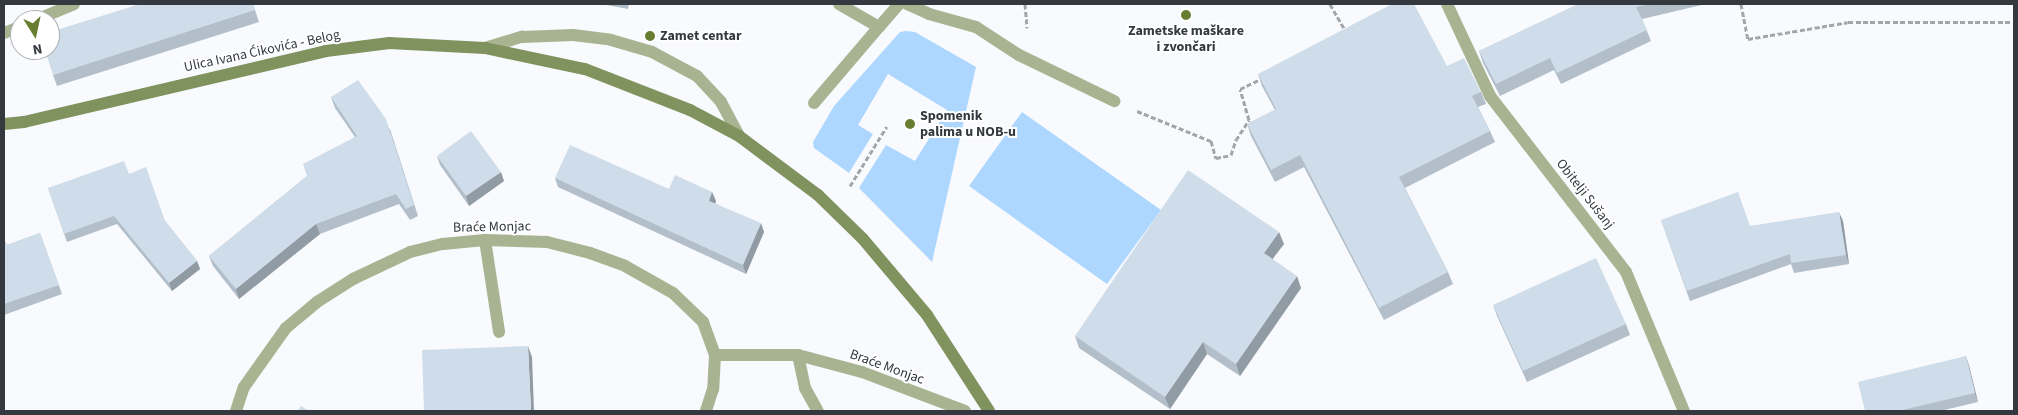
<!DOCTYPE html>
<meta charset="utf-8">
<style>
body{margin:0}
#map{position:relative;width:2018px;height:415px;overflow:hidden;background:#f8fafd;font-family:"Source Sans 3",sans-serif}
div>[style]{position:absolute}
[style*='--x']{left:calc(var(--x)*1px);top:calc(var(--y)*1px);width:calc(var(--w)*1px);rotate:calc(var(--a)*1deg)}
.green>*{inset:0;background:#aed7ff}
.path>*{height:3px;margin-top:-1.5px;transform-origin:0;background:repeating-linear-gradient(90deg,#a2a6aa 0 5px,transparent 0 7.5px)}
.service>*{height:12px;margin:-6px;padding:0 6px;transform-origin:6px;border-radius:6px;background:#a8b491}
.minor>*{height:12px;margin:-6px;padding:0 6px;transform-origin:6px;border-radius:6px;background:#a8b491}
.secondary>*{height:12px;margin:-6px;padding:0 6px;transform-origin:6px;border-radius:6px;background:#80925e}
.wall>*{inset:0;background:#b2bec9}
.shaded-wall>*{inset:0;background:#919ba4}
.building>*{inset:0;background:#cfddea}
.dots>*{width:14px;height:14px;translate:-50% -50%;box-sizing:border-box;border:2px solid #fff;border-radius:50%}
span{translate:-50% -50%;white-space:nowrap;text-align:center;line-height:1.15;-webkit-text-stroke:4px #fff;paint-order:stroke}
.poi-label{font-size:14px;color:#33393e;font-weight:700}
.left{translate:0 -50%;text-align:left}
.street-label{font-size:14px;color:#33393e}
.frame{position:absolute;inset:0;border:5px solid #33393e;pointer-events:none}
.north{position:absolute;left:10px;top:10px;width:50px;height:50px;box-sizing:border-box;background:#fff;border:1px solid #adb0b2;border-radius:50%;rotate:170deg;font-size:14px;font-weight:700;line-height:20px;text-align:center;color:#33393e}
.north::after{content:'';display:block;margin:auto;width:18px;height:22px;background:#677e30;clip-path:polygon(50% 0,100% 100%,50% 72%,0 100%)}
</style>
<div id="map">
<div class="green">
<i style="clip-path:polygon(906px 31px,915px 32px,976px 67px,932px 262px,859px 188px,886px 145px,915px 161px,947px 110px,888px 74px,858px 125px,873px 134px,849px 173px,814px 148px,813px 142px,834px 106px,900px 32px)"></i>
<i style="clip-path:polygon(1022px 112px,1161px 210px,1107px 284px,969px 186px)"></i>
</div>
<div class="path">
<i style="--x:1025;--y:4;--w:24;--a:85"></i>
<i style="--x:1330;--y:4;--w:32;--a:60"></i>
<i style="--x:1741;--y:4;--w:36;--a:79"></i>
<i style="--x:1748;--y:39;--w:101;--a:-9.6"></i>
<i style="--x:1848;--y:22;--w:166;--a:0"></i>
<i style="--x:1137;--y:111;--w:80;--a:22.1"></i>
<i style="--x:1211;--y:141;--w:18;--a:74"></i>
<i style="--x:1216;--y:158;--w:15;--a:-11"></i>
<i style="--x:1231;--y:155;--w:16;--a:-72"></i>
<i style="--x:1236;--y:140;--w:24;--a:-57"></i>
<i style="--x:1249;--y:120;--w:32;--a:-106"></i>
<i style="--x:1240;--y:89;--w:25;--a:-26"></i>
<i style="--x:850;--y:186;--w:70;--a:-58.3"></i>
</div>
<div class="service">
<i style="--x:907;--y:4;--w:24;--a:24"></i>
<i style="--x:929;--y:14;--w:49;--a:15.5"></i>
<i style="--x:976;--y:27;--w:51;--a:33.1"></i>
<i style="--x:1019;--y:55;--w:106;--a:25.8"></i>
<i style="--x:485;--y:48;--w:39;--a:-17"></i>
<i style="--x:522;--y:37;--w:51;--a:-2.2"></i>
<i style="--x:573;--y:35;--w:38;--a:7"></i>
<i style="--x:611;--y:40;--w:43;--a:16.3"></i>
<i style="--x:652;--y:52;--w:51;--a:28.1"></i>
<i style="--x:697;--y:76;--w:35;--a:47"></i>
<i style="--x:721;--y:102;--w:38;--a:62"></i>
<i style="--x:814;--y:103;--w:100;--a:-49.5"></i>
<i style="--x:485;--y:240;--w:93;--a:81.3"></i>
</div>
<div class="minor">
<i style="--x:839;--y:4;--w:46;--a:29.9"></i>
<i style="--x:879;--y:27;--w:30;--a:-49"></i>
<i style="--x:1447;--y:4;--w:102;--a:64.9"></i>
<i style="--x:1490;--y:96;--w:222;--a:52.3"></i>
<i style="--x:1626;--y:272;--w:151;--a:67.4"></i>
<i style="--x:36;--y:20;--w:41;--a:-22.8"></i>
<i style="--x:4;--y:33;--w:17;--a:-21"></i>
<i style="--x:715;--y:355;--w:83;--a:0"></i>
<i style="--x:798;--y:355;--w:66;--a:14.9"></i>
<i style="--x:862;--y:372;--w:110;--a:20.7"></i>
<i style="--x:798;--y:355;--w:34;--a:78"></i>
<i style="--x:805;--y:388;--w:26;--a:61"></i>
<i style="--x:236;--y:411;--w:25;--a:-72"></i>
<i style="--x:244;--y:387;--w:72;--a:-54.6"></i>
<i style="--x:286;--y:328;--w:40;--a:-40"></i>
<i style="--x:317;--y:302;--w:43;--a:-32.6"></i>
<i style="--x:353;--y:279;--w:63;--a:-25.3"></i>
<i style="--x:410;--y:252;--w:34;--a:-14"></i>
<i style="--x:443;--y:244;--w:42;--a:-5.4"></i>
<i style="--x:485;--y:240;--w:62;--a:1.8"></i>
<i style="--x:547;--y:242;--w:44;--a:14.3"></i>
<i style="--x:590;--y:253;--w:37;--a:20"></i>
<i style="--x:625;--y:266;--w:55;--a:29.4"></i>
<i style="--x:673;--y:293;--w:42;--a:44"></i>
<i style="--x:703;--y:322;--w:35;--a:70"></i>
<i style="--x:715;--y:355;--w:34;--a:93"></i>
<i style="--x:713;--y:389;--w:23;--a:108"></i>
</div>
<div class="secondary">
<i style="--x:4;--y:124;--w:20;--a:-6"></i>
<i style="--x:24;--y:122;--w:310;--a:-13.2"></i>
<i style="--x:326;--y:51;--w:64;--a:-7.2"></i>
<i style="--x:389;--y:43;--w:96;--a:3"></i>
<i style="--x:485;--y:48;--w:102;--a:11.9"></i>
<i style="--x:585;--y:69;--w:113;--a:21.3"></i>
<i style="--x:690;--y:110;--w:55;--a:28"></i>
<i style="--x:739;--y:136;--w:99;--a:36.8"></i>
<i style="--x:818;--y:195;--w:63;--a:44.4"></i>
<i style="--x:863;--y:239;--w:99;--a:49.9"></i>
<i style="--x:927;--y:315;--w:114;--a:57.1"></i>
</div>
<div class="wall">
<i style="clip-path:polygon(253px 4px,259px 22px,57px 86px,53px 75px)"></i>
<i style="clip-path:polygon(601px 4px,629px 4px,628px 9px)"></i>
<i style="clip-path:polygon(1579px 4px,1706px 4px,1642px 19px,1651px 41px,1561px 84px,1554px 70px,1500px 96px,1483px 63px,1479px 51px)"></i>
<i style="clip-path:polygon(1447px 66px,1481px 92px,1486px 104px,1478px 107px,1490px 131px,1495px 142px,1405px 188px,1448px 272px,1453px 284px,1384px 320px,1304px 167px,1275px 182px,1251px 136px,1247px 124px,1275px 110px,1262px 86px,1258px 74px)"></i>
<i style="clip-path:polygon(331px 97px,390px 129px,418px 216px,410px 220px,399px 204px,320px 234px,239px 299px,213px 266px,209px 256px,355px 137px,335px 108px)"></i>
<i style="clip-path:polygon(437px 156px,504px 181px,469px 206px,440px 165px)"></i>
<i style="clip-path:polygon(129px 174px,165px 221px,197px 261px,200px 269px,172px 291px,117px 224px,67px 242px,48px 188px)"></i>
<i style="clip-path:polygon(555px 178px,669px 189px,712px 192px,716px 201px,715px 203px,764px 232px,746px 274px,558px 187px)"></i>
<i style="clip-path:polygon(1661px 220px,1750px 226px,1843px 221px,1849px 264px,1794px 273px,1791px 264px,1690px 301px)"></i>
<i style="clip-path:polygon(40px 233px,62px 294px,4px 315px,4px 239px,7px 245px)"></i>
<i style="clip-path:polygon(1284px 244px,1272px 259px,1301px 288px,1240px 376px,1207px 354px,1170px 409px,1079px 348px,1075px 336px)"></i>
<i style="clip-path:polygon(1493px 305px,1626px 324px,1630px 335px,1527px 382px,1497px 316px)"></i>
<i style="clip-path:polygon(1966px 356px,1969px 366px,1978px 402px,1940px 411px,1865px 411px)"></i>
</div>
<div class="shaded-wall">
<i style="clip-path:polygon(501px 172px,504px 181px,469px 206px,466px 196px)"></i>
<i style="clip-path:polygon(712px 192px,716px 201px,712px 210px,709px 201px)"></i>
<i style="clip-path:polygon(1839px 212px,1843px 221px,1849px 264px,1846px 255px)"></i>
<i style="clip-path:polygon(761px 223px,764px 232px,746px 274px,743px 265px)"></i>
<i style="clip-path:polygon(316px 224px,320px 234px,239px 299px,236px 289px)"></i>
<i style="clip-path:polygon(1279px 232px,1284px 244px,1268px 265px,1264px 253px)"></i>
<i style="clip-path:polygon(197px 261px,200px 269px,172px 291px,169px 283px)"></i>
<i style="clip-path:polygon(1297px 276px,1301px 288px,1240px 376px,1236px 364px)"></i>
<i style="clip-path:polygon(1203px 342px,1207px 354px,1170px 409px,1165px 397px)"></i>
<i style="clip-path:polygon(528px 346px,532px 357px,534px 411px,531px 411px)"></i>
<i style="clip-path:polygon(1966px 356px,1969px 366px,1978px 402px,1975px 393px)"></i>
</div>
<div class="building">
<i style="clip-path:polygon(140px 4px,253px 4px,255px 10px,53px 75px,45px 50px,50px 50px,50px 32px)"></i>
<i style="clip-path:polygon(1392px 4px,1414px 4px,1447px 66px,1464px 58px,1481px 92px,1472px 96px,1490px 131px,1399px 177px,1448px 272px,1379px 308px,1300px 155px,1271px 170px,1247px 124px,1276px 109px,1258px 74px)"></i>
<i style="clip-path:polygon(1579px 4px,1651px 4px,1636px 7px,1647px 30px,1557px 73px,1550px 58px,1496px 84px,1479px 51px)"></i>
<i style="clip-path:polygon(358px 80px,386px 119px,414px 205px,406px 209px,396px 194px,316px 224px,236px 289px,209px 256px,307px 176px,303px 164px,357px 136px,331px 97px)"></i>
<i style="clip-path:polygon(471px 131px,501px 172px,466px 196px,437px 156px)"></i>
<i style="clip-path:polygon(570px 145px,669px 189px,675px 175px,712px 192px,709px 201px,761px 223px,743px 265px,555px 178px)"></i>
<i style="clip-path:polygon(124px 161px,129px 174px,146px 167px,165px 221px,197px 261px,169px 283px,114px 216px,64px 234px,48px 188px)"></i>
<i style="clip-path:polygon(1188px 170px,1279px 232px,1264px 253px,1297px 276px,1236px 364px,1203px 342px,1165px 397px,1075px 336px)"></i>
<i style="clip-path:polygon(1738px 192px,1750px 226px,1839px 212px,1846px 255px,1791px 263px,1790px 254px,1687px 291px,1661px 220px)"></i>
<i style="clip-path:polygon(40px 233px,59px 285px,4px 304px,4px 239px,7px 245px)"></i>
<i style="clip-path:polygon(1596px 258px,1626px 324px,1523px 371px,1493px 305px)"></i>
<i style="clip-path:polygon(528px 346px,531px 411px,424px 411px,422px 350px)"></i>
<i style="clip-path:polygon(1966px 356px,1975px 393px,1898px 411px,1865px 411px,1858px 382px)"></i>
<i style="clip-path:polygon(301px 406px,309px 411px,298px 411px)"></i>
</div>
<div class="dots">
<i style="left:1186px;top:15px;background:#677e30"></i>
<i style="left:650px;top:36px;background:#677e30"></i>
<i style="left:910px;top:124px;background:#677e30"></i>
</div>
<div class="poi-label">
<span style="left:1186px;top:39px">Zametske maškare<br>i zvončari</span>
<span class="left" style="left:660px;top:36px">Zamet centar</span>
<span class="left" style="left:920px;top:124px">Spomenik<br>palima u NOB-u</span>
</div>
<div class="street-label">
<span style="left:262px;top:51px;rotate:-12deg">Ulica Ivana Ćikovića - Belog</span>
<span style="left:1585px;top:194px;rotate:52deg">Obitelji Sušanj</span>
<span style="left:492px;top:227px;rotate:-1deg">Braće Monjac</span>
<span style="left:887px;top:367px;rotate:20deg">Braće Monjac</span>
</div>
<div class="frame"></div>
<div class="north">N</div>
</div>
